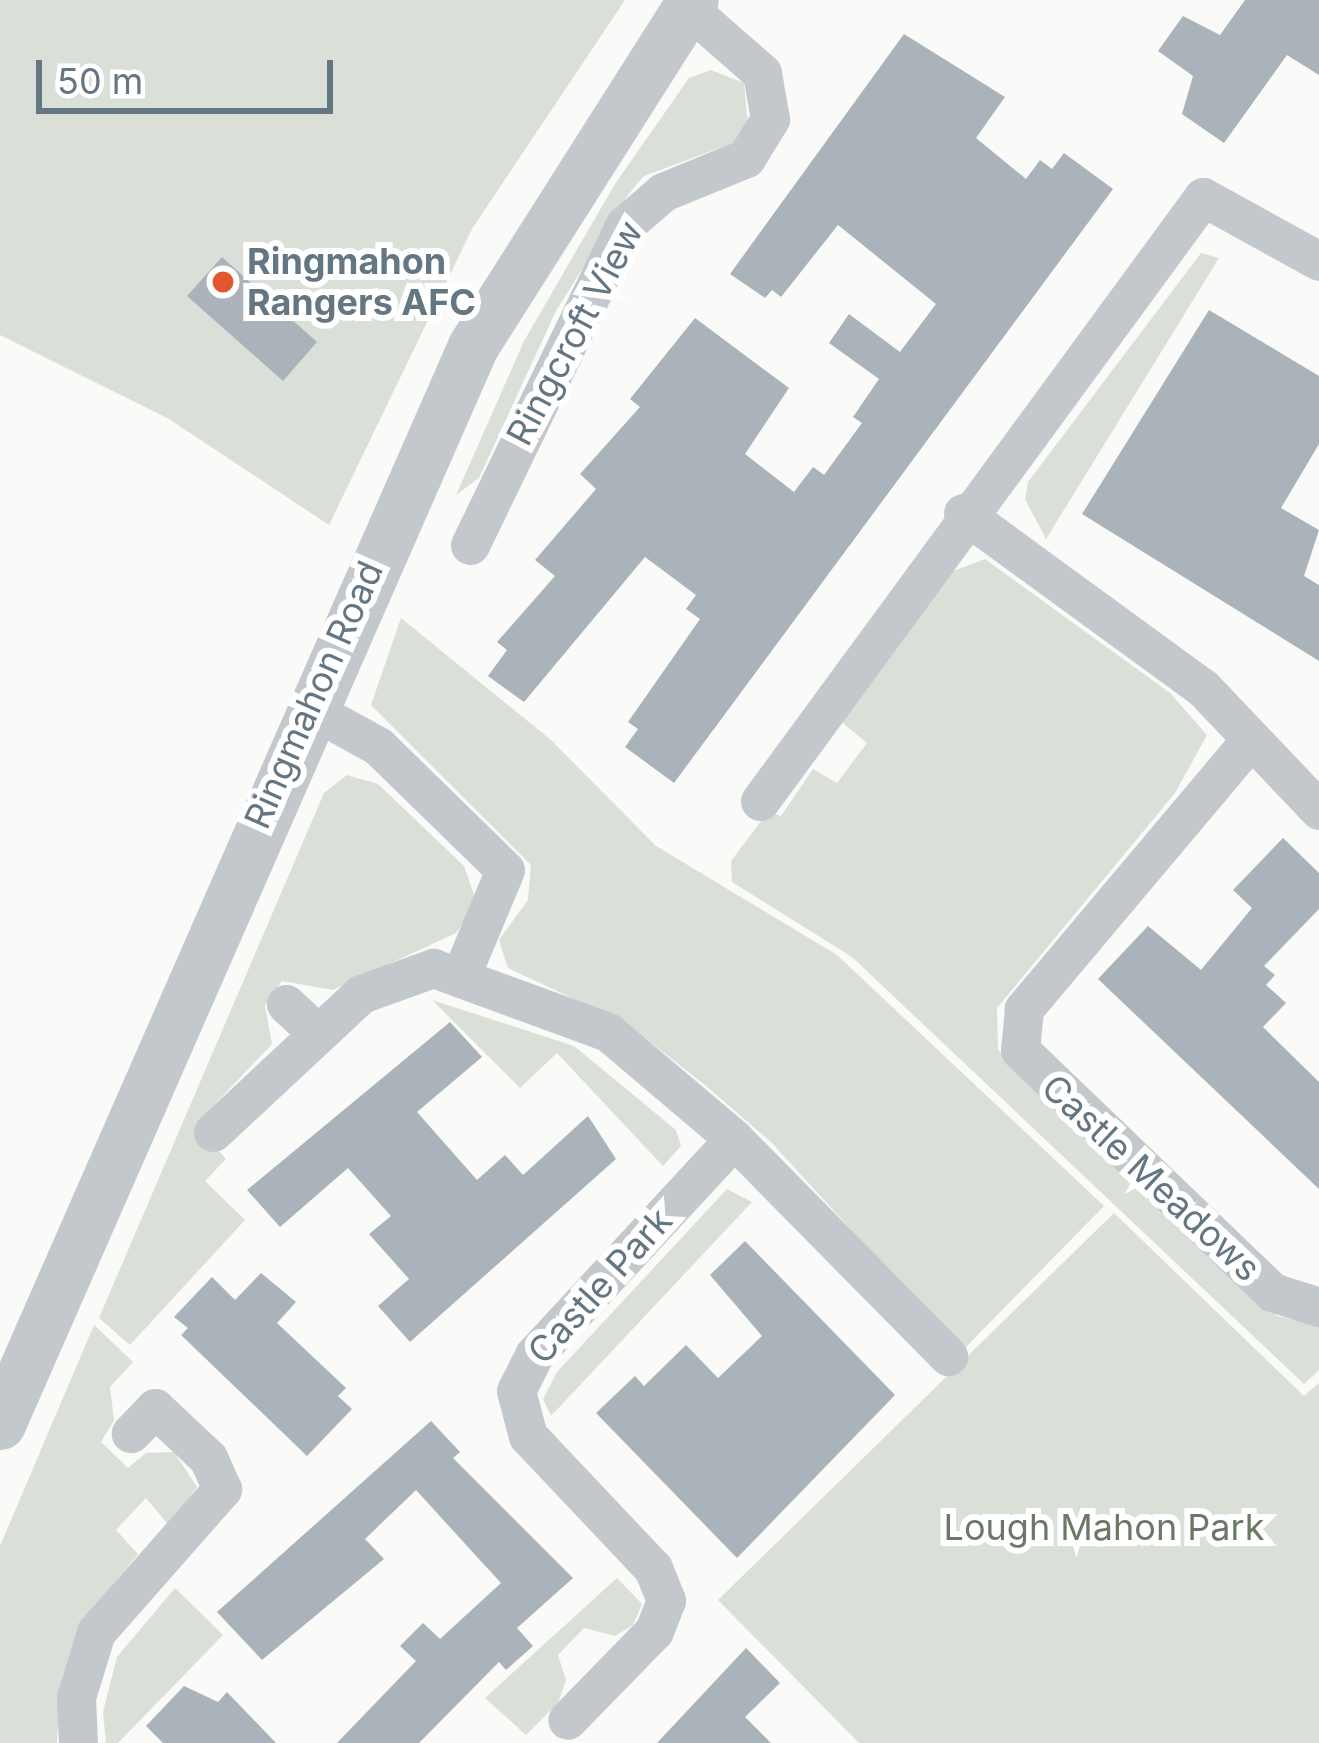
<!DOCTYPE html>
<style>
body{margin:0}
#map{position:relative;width:1319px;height:1743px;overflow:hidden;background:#fafaf8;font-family:Inter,sans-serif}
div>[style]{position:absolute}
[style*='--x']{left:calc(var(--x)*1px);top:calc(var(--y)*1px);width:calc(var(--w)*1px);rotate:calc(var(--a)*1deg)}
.green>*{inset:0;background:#dadfd7}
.building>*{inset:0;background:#aab3b9}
.minor>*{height:39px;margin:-19.5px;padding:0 19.5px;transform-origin:19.5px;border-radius:19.5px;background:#c3c8cc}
.tertiary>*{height:51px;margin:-25.5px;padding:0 25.5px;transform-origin:25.5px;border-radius:25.5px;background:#c3c8cc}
.dots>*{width:33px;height:33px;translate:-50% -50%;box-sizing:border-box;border:6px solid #fff;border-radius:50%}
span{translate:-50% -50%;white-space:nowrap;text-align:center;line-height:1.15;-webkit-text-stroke:12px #fff;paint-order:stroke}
.poi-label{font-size:36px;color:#657683;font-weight:700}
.left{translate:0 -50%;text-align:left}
.street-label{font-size:36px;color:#657683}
.park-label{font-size:36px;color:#687a64}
.scale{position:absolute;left:36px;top:60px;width:297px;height:54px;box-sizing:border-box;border:6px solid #657683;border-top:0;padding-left:15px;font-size:36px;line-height:42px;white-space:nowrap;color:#657683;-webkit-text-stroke:9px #fff;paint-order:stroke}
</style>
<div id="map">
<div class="green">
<i style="clip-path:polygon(0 0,625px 0,472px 229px,329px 525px,169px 419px,0 335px)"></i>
<i style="clip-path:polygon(711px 70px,744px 83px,749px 137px,644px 176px,628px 195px,556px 311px,479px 478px,456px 495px,524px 341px,615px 184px,689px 78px)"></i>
<i style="clip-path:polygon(1201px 253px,1219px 258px,1046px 539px,1025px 499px,1028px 482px)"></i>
<i style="clip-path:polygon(985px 559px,1170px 693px,1207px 735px,1175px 793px,997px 1008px,998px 1050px,1248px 1292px,1277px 1316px,1319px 1325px,1319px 1370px,1304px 1384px,852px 957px,732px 882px,731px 861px,768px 812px,781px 816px,813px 769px,837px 783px,867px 743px,839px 720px,948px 573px)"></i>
<i style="clip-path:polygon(401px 618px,551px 740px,656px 846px,837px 955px,1104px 1206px,962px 1351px,771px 1142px,706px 1086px,629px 1025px,508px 968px,499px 940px,528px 900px,531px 865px,371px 705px)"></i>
<i style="clip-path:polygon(347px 775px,378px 784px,464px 866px,477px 903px,456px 933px,333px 990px,282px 981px,265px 1006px,272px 1044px,195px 1125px,226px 1159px,205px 1181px,245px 1220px,130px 1345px,99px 1318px,324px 793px)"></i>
<i style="clip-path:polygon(432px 1000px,574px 1046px,676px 1130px,681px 1146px,663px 1166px,557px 1053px,520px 1088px)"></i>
<i style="clip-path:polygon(727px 1189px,752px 1202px,551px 1416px,543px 1399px,557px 1372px)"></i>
<i style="clip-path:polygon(1114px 1213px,1304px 1396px,1319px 1383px,1319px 1743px,859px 1743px,718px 1600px)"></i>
<i style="clip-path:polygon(94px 1325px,133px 1362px,110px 1387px,114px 1420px,101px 1442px,128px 1468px,146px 1453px,174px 1452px,197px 1487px,170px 1527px,146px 1498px,116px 1530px,138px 1554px,78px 1627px,60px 1684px,57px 1743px,0 1743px,0 1546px)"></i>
<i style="clip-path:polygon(617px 1578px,642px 1604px,633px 1625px,615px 1636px,584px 1628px,558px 1655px,566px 1680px,558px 1703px,526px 1735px,485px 1698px)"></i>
<i style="clip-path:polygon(175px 1588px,223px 1635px,118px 1743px,106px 1743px,103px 1712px,117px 1657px)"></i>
</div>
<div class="building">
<i style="clip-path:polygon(1245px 0,1319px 0,1319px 75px,1287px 55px,1224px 143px,1182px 114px,1193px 76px,1158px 51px,1183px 16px,1220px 35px)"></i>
<i style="clip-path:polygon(904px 34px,1005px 97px,976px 138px,1026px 179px,1040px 160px,1052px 169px,1064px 153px,1113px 189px,674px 783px,625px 747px,638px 729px,628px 722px,700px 619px,686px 609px,696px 595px,645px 557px,524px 702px,488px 676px,507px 650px,497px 642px,555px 576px,535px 560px,596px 489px,580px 474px,640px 407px,630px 399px,695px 318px,789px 388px,745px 454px,794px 492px,813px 467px,824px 475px,862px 423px,853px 417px,879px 379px,829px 343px,849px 314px,900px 352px,936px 304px,838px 225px,781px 297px,772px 290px,765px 298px,730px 274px)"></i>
<i style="clip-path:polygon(222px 257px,317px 342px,283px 381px,187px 296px)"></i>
<i style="clip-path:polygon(1209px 310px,1319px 376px,1319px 444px,1281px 508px,1319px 530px,1304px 576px,1319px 585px,1319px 661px,1082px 514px)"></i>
<i style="clip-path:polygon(1283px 838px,1319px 873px,1319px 909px,1264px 966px,1275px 975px,1266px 985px,1286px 1003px,1263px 1027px,1319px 1082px,1319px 1189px,1098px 979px,1148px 926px,1201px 970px,1252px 908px,1233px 890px)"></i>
<i style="clip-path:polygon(450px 1022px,482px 1057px,417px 1112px,477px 1180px,505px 1155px,523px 1175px,588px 1116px,616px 1159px,410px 1342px,378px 1306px,409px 1279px,369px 1234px,391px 1216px,348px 1168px,280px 1227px,247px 1190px)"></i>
<i style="clip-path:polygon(745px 1241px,895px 1395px,737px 1558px,596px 1413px,635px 1376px,644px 1386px,686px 1345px,718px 1378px,762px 1336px,710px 1275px)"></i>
<i style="clip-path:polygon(261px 1273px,296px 1302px,277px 1323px,346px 1388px,338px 1396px,352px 1409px,307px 1456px,181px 1335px,188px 1328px,174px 1317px,212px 1277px,235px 1300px)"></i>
<i style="clip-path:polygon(431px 1421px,460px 1452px,453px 1458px,573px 1578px,517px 1628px,533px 1646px,506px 1670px,499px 1662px,419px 1743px,337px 1743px,416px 1661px,400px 1646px,423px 1623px,440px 1639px,501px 1583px,478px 1558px,416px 1490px,365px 1539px,384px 1559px,262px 1660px,217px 1612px)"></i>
<i style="clip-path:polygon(746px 1648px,780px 1683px,745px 1717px,771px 1743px,657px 1743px)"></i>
<i style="clip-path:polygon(184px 1686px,218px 1702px,227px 1692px,276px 1743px,163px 1743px,146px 1726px)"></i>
</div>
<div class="minor">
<i style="--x:963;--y:513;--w:296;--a:36.1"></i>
<i style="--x:1202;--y:687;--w:170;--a:46.4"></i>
<i style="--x:470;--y:545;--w:356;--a:-64.2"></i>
<i style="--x:625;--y:225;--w:50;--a:-41"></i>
<i style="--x:663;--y:192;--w:90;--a:-22.3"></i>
<i style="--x:746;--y:158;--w:46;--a:-58.4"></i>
<i style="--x:770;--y:119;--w:47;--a:-99.9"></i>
<i style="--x:762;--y:73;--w:100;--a:-138.7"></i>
<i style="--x:309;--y:708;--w:79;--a:28.8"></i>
<i style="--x:378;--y:746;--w:177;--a:44.3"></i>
<i style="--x:505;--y:870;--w:112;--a:112.7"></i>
<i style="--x:1251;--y:739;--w:353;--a:130.1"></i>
<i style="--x:1024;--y:1009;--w:41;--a:95.6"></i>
<i style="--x:1020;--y:1050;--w:349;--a:43.8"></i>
<i style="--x:1272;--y:1292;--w:49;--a:17.7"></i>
<i style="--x:760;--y:801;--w:749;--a:-53.74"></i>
<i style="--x:1203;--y:197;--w:132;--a:28.9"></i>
<i style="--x:286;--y:1004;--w:41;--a:43"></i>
<i style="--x:213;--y:1132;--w:202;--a:-43"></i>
<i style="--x:361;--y:994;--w:77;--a:-19.9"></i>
<i style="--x:433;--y:968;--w:186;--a:20.1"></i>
<i style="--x:608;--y:1032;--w:165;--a:40.3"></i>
<i style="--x:734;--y:1139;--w:294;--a:132.8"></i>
<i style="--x:534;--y:1355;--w:40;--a:116.6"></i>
<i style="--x:516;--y:1391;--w:47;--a:75.1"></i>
<i style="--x:528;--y:1436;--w:182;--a:46.6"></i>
<i style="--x:653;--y:1568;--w:35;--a:68"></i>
<i style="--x:666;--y:1600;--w:33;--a:111"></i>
<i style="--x:654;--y:1631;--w:124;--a:134.3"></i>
<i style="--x:734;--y:1139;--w:305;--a:45.4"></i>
<i style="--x:78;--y:1743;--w:46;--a:-92.5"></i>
<i style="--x:76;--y:1697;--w:68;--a:-72.9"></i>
<i style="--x:96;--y:1632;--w:191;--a:-48.6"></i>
<i style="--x:222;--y:1489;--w:34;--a:-114"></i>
<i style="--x:208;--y:1458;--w:73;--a:-136.7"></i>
<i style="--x:155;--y:1408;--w:35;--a:134"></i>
</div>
<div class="tertiary">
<i style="--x:0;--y:1424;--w:1177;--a:-66.31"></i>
<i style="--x:473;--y:346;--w:410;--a:-57.6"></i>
</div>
<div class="dots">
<i style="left:223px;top:282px;background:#e4572e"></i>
</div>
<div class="poi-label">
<span class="left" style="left:247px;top:282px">Ringmahon<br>Rangers AFC</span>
</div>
<div class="street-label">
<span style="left:575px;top:333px;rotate:-62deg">Ringcroft View</span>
<span style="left:314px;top:695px;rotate:-66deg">Ringmahon Road</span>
<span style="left:1151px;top:1178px;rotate:43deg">Castle Meadows</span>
<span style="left:600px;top:1286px;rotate:-48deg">Castle Park</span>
</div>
<div class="park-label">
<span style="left:1104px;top:1528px">Lough Mahon Park</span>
</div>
<div class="scale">50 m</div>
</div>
